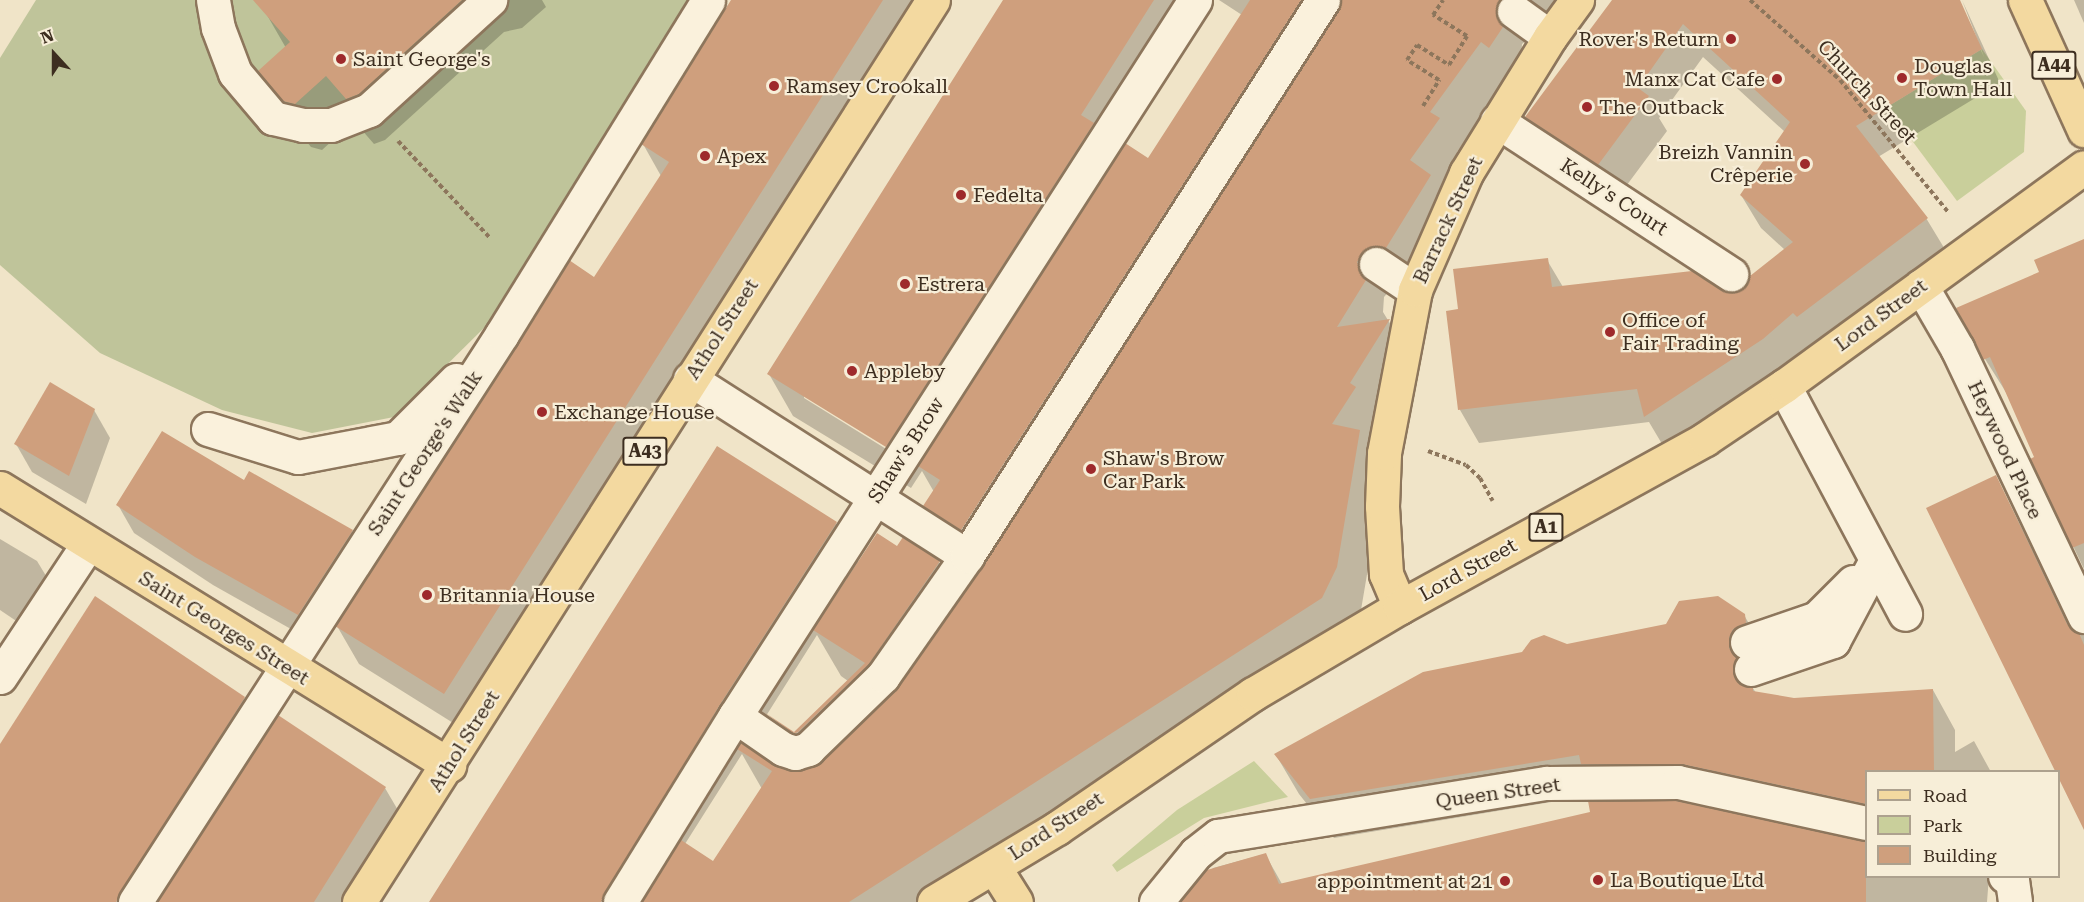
<!DOCTYPE html>
<meta charset="utf-8">
<style>
body{margin:0}
#map{position:relative;width:2084px;height:902px;overflow:hidden;background:#f0e4c8;font-family:"Roboto Serif",serif}
div>[style]{position:absolute}
[style*='--x']{left:calc(var(--x)*1px);top:calc(var(--y)*1px);width:calc(var(--w)*1px);rotate:calc(var(--a)*1deg)}
.green>*{inset:0;background:#c9cf9b}
.cemetery>*{inset:0;background:#bfc49a}
.shadow>*{inset:0;background:#0003}
.building>*{inset:0;background:#cf9f7d}
.path>*{height:4px;margin-top:-2px;transform-origin:0;background:repeating-linear-gradient(90deg,#8d765c 0 4.5px,transparent 0 7.5px)}
.roads{filter:drop-shadow(2px 0 #8d765c) drop-shadow(-2px 0 #8d765c) drop-shadow(0 2px #8d765c) drop-shadow(0 -2px #8d765c)}
.minor>*{height:33px;margin:-16.5px;padding:0 16.5px;transform-origin:16.5px;border-radius:16.5px;background:#faf1dc}
.major>*{height:33px;margin:-16.5px;padding:0 16.5px;transform-origin:16.5px;border-radius:16.5px;background:#f3d9a0}
.dots>*{width:16px;height:16px;translate:-50% -50%;box-sizing:border-box;border:3px solid #f7eed8;border-radius:50%}
span{translate:-50% -50%;white-space:nowrap;text-align:center;line-height:1.15;-webkit-text-stroke:4.5px #f7eed8;paint-order:stroke}
.shield-label span{padding:2px 4px;background:#f7eed8;border:2px solid;border-radius:4px;-webkit-text-stroke-width:0}
.shield-label{font-size:18px;color:#3d2e20;font-weight:700}
.poi-label{font-size:20px;color:#3d2e20}
.right{translate:-100% -50%;text-align:right}
.left{translate:0 -50%;text-align:left}
.street-label{font-size:20px;color:#3d2e20}
.legend{position:absolute;left:1865px;top:770px;width:195px;height:108px;box-sizing:border-box;background:#f7eed8;border:2px solid #ada18e;margin:0;padding:8px 10px;list-style:none;font-size:18px;color:#3d2e20}
.legend li{display:flex;align-items:center;gap:12px;height:30px}
.legend b{width:30px;border:2px solid #ada18e}
.north{position:absolute;left:24px;top:24px;width:60px;height:60px;-webkit-text-stroke:4px #f7eed8;paint-order:stroke;rotate:339deg;font-size:16px;font-weight:700;line-height:24px;text-align:center;color:#3d2e20}
.north::after{content:'';display:block;margin:auto;width:21px;height:27px;background:#3d2e20;clip-path:polygon(50% 0,100% 100%,50% 72%,0 100%)}
</style>
<div id="map">
<div class="green">
<i style="clip-path:polygon(1982px 49px,2026px 111px,2024px 152px,1957px 201px,1887px 107px)"></i>
<i style="clip-path:polygon(1254px 761px,1288px 797px,1204px 818px,1117px 872px,1112px 865px,1177px 810px)"></i>
</div>
<div class="cemetery">
<i style="clip-path:polygon(36px 0,690px 0,490px 322px,394px 417px,312px 433px,222px 410px,100px 353px,0 265px,0 58px)"></i>
</div>
<div class="shadow">
<i style="clip-path:polygon(284px 0,542px 0,546px 7px,522px 28px,504px 32px,385px 140px,374px 144px,354px 121px,322px 150px,311px 147px,287px 118px,260px 72px,286px 48px,267px 15px)"></i>
<i style="clip-path:polygon(734px 0,928px 0,466px 731px,359px 664px,337px 626px,595px 279px,661px 176px,643px 144px)"></i>
<i style="clip-path:polygon(evenodd,1008px 0,1204px 0,1108px 152px,1115px 163px,1148px 160px,1242px 15px,1219px 0,1576px 0,1522px 44px,1521px 60px,1457px 152px,1462px 160px,1459px 212px,1384px 297px,1383px 312px,1414px 363px,1384px 474px,1361px 610px,1346px 641px,944px 902px,432px 902px,836px 523px,859px 563px,897px 548px,903px 539px,939px 562px,961px 600px,982px 569px,950px 549px,925px 506px,934px 492px,922px 471px,911px 488px,793px 416px,769px 374px,1008px 0,804px 394px,893px 449px,891px 452px,804px 398px,804px 394px,1008px 0,817px 635px,841px 676px,848px 681px,794px 734px,766px 716px,817px 635px,1008px 0,766px 717px,789px 757px,807px 769px,789px 772px,746px 748px,766px 717px,1008px 0,742px 754px,762px 789px,713px 863px,685px 844px,742px 754px)"></i>
<i style="clip-path:polygon(1615px 0,1958px 0,1984px 57px,1962px 0,2000px 83px,1878px 157px,1926px 218px,1946px 251px,1782px 373px,1665px 449px,1649px 422px,1479px 443px,1460px 410px,1459px 310px,1547px 260px,1563px 287px,1730px 294px,1741px 292px,1785px 250px,1761px 228px,1741px 195px,1785px 132px,1703px 57px,1659px 118px,1667px 131px,1618px 197px,1546px 150px,1527px 117px)"></i>
<i style="clip-path:polygon(2074px 0,2084px 0,2084px 23px)"></i>
<i style="clip-path:polygon(2084px 253px,2084px 569px,2032px 460px,2036px 458px,2009px 397px,1985px 359px)"></i>
<i style="clip-path:polygon(94px 410px,110px 438px,86px 504px,32px 472px,16px 444px)"></i>
<i style="clip-path:polygon(1996px 477px,2072px 629px,2084px 636px,2084px 827px)"></i>
<i style="clip-path:polygon(244px 482px,352px 532px,368px 560px,314px 642px,213px 585px,134px 533px,118px 505px)"></i>
<i style="clip-path:polygon(0 539px,37px 561px,54px 589px,37px 635px,0 610px)"></i>
<i style="clip-path:polygon(1744px 615px,1767px 655px,1751px 685px,1756px 693px,1794px 699px,1933px 690px,1955px 730px,1955px 752px,1974px 741px,1991px 772px,1866px 772px,1866px 838px,1705px 803px,1684px 804px,1866px 843px,1866px 876px,1989px 876px,1987px 902px,1188px 902px,1213px 868px,1265px 854px,1282px 884px,1592px 813px,1605px 803px,1600px 794px,1334px 838px,1299px 794px,1276px 755px,1567px 645px)"></i>
<i style="clip-path:polygon(244px 698px,266px 736px,385px 788px,409px 829px,362px 902px,0 902px,0 747px)"></i>
</div>
<div class="building">
<i style="clip-path:polygon(253px 0,462px 0,359px 94px,346px 99px,326px 76px,295px 104px,283px 101px,258px 71px,290px 42px)"></i>
<i style="clip-path:polygon(731px 0,883px 0,444px 694px,335px 626px,569px 260px,594px 277px,669px 162px,641px 144px)"></i>
<i style="clip-path:polygon(1003px 0,1154px 0,1081px 115px,1094px 123px,886px 447px,767px 374px)"></i>
<i style="clip-path:polygon(1250px 0,1301px 0,961px 530px,923px 506px,940px 480px,918px 466px,1125px 143px,1148px 158px)"></i>
<i style="clip-path:polygon(1342px 0,1499px 0,1497px 18px,1503px 27px,1489px 48px,1481px 42px,1430px 112px,1440px 118px,1410px 160px,1431px 175px,1386px 248px,1367px 248px,1357px 262px,1366px 280px,1337px 327px,1390px 319px,1350px 383px,1356px 387px,1332px 424px,1360px 430px,1337px 567px,1322px 598px,849px 902px,642px 902px,681px 840px,713px 861px,772px 771px,737px 749px,741px 743px,789px 771px,814px 767px,898px 687px,983px 566px,1339px 10px)"></i>
<i style="clip-path:polygon(1612px 0,1960px 0,1982px 49px,1856px 126px,1928px 218px,1797px 317px,1793px 313px,1763px 339px,1644px 417px,1637px 389px,1458px 410px,1446px 311px,1458px 309px,1453px 269px,1548px 258px,1552px 287px,1692px 271px,1731px 293px,1740px 290px,1750px 276px,1793px 242px,1740px 195px,1790px 122px,1683px 24px,1638px 88px,1649px 96px,1598px 165px,1525px 117px)"></i>
<i style="clip-path:polygon(2084px 239px,2084px 543px,2072px 548px,2030px 459px,2034px 457px,1990px 357px,1983px 360px,1956px 308px,2039px 272px,2034px 260px)"></i>
<i style="clip-path:polygon(50px 382px,95px 409px,69px 476px,14px 444px)"></i>
<i style="clip-path:polygon(162px 431px,244px 480px,249px 471px,353px 530px,298px 615px,195px 557px,116px 505px)"></i>
<i style="clip-path:polygon(717px 446px,837px 522px,719px 706px,601px 902px,429px 902px)"></i>
<i style="clip-path:polygon(1996px 475px,2067px 624px,2079px 633px,2084px 645px,2084px 830px,1926px 508px)"></i>
<i style="clip-path:polygon(877px 533px,897px 546px,903px 537px,940px 561px,869px 664px,798px 732px,795px 733px,791px 732px,761px 710px,794px 732px,865px 663px,813px 630px)"></i>
<i style="clip-path:polygon(95px 596px,245px 697px,116px 902px,0 902px,0 744px)"></i>
<i style="clip-path:polygon(1718px 596px,1745px 614px,1746px 623px,1733px 629px,1729px 638px,1729px 648px,1737px 657px,1734px 676px,1739px 683px,1753px 687px,1753px 691px,1794px 698px,1933px 689px,1934px 771px,1866px 771px,1866px 804px,1682px 764px,1581px 764px,1579px 755px,1310px 799px,1274px 754px,1423px 672px,1522px 652px,1531px 640px,1544px 635px,1567px 644px,1666px 624px,1679px 601px)"></i>
<i style="clip-path:polygon(278px 715px,386px 787px,314px 902px,157px 902px)"></i>
<i style="clip-path:polygon(1588px 801px,1676px 801px,1866px 841px,1866px 902px,1180px 902px,1207px 870px,1266px 853px,1279px 884px,1590px 812px)"></i>
</div>
<div class="path">
<i style="--x:1750;--y:0;--w:120;--a:41.6"></i>
<i style="--x:1840;--y:80;--w:171;--a:50.7"></i>
<i style="--x:1423;--y:106;--w:31;--a:-58"></i>
<i style="--x:1439;--y:80;--w:38;--a:-148"></i>
<i style="--x:1407;--y:60;--w:18;--a:-56"></i>
<i style="--x:1417;--y:45;--w:38;--a:32"></i>
<i style="--x:1449;--y:65;--w:34;--a:-58"></i>
<i style="--x:1467;--y:36;--w:40;--a:-148"></i>
<i style="--x:1433;--y:15;--w:18;--a:-56"></i>
<i style="--x:398;--y:141;--w:134;--a:46.5"></i>
<i style="--x:1428;--y:451;--w:40;--a:20.2"></i>
<i style="--x:1466;--y:465;--w:19;--a:43"></i>
<i style="--x:1480;--y:478;--w:26;--a:61"></i>
</div>
<div class="roads">
<div class="minor">
<i style="--x:213;--y:0;--w:28;--a:80"></i>
<i style="--x:218;--y:28;--w:48;--a:69.3"></i>
<i style="--x:235;--y:73;--w:59;--a:49.8"></i>
<i style="--x:273;--y:118;--w:31;--a:13"></i>
<i style="--x:303;--y:125;--w:28;--a:0"></i>
<i style="--x:331;--y:125;--w:41;--a:-21.5"></i>
<i style="--x:369;--y:110;--w:164;--a:-42.3"></i>
<i style="--x:1514;--y:11;--w:44;--a:35.8"></i>
<i style="--x:1497;--y:121;--w:280;--a:33.2"></i>
<i style="--x:1376;--y:264;--w:47;--a:33.7"></i>
<i style="--x:1921;--y:286;--w:72;--a:59.9"></i>
<i style="--x:1957;--y:348;--w:297;--a:64.6"></i>
<i style="--x:690;--y:379;--w:329;--a:32.6"></i>
<i style="--x:1784;--y:386;--w:258;--a:62"></i>
<i style="--x:208;--y:429;--w:94;--a:17.3"></i>
<i style="--x:298;--y:457;--w:102;--a:-10.8"></i>
<i style="--x:398;--y:438;--w:82;--a:-45"></i>
<i style="--x:1747;--y:642;--w:74;--a:-18.9"></i>
<i style="--x:1817;--y:618;--w:51;--a:-45"></i>
<i style="--x:1751;--y:669;--w:87;--a:-18.9"></i>
<i style="--x:1833;--y:641;--w:92;--a:-62"></i>
<i style="--x:0;--y:677;--w:159;--a:-56.5"></i>
<i style="--x:735;--y:716;--w:58;--a:34.5"></i>
<i style="--x:783;--y:749;--w:13;--a:18"></i>
<i style="--x:795;--y:753;--w:14;--a:-17"></i>
<i style="--x:808;--y:749;--w:105;--a:-44.2"></i>
<i style="--x:883;--y:676;--w:146;--a:-55"></i>
<i style="--x:967;--y:556;--w:660;--a:-57.37"></i>
<i style="--x:2005;--y:876;--w:8;--a:30"></i>
<i style="--x:2012;--y:880;--w:22;--a:82"></i>
<i style="--x:135;--y:902;--w:676;--a:-57.13"></i>
<i style="--x:502;--y:334;--w:392;--a:-58.3"></i>
<i style="--x:620;--y:902;--w:219;--a:-58.3"></i>
<i style="--x:735;--y:716;--w:851;--a:-57.28"></i>
<i style="--x:1156;--y:902;--w:63;--a:-50.8"></i>
<i style="--x:1196;--y:853;--w:28;--a:-38"></i>
<i style="--x:1218;--y:836;--w:333;--a:-9.2"></i>
<i style="--x:1547;--y:783;--w:131;--a:-0.4"></i>
<i style="--x:1678;--y:782;--w:192;--a:12.3"></i>
</div>
<div class="major">
<i style="--x:2025;--y:0;--w:143;--a:65.6"></i>
<i style="--x:0;--y:488;--w:528;--a:31.67"></i>
<i style="--x:1400;--y:607;--w:36;--a:-113"></i>
<i style="--x:1386;--y:574;--w:68;--a:-93.4"></i>
<i style="--x:1382;--y:506;--w:53;--a:-87.8"></i>
<i style="--x:1384;--y:453;--w:166;--a:-79.2"></i>
<i style="--x:1415;--y:290;--w:128;--a:-66.4"></i>
<i style="--x:1466;--y:173;--w:160;--a:-58.3"></i>
<i style="--x:1550;--y:37;--w:46;--a:-53.9"></i>
<i style="--x:994;--y:867;--w:41;--a:57.8"></i>
<i style="--x:359;--y:902;--w:1069;--a:-57.53"></i>
<i style="--x:934;--y:902;--w:144;--a:-31"></i>
<i style="--x:1057;--y:828;--w:237;--a:-34.4"></i>
<i style="--x:1253;--y:694;--w:171;--a:-30.6"></i>
<i style="--x:1400;--y:607;--w:348;--a:-28.8"></i>
<i style="--x:1705;--y:439;--w:95;--a:-33.9"></i>
<i style="--x:1784;--y:386;--w:371;--a:-36.1"></i>
</div>
</div>
<div class="dots">
<i style="left:1731px;top:39px;background:#9e2a2b"></i>
<i style="left:341px;top:59px;background:#9e2a2b"></i>
<i style="left:1902px;top:78px;background:#9e2a2b"></i>
<i style="left:1777px;top:79px;background:#9e2a2b"></i>
<i style="left:774px;top:86px;background:#9e2a2b"></i>
<i style="left:1587px;top:107px;background:#9e2a2b"></i>
<i style="left:705px;top:156px;background:#9e2a2b"></i>
<i style="left:1805px;top:164px;background:#9e2a2b"></i>
<i style="left:961px;top:195px;background:#9e2a2b"></i>
<i style="left:905px;top:284px;background:#9e2a2b"></i>
<i style="left:1610px;top:332px;background:#9e2a2b"></i>
<i style="left:852px;top:371px;background:#9e2a2b"></i>
<i style="left:542px;top:412px;background:#9e2a2b"></i>
<i style="left:1091px;top:469px;background:#9e2a2b"></i>
<i style="left:427px;top:595px;background:#9e2a2b"></i>
<i style="left:1598px;top:880px;background:#9e2a2b"></i>
<i style="left:1505px;top:881px;background:#9e2a2b"></i>
</div>
<div class="shield-label">
<span style="left:2054px;top:65px">A44</span>
<span style="left:645px;top:451px">A43</span>
<span style="left:1546px;top:527px">A1</span>
</div>
<div class="poi-label">
<span class="right" style="left:1719px;top:39px">Rover's Return</span>
<span class="left" style="left:353px;top:59px">Saint George's</span>
<span class="left" style="left:1914px;top:78px">Douglas<br>Town Hall</span>
<span class="right" style="left:1765px;top:79px">Manx Cat Cafe</span>
<span class="left" style="left:786px;top:86px">Ramsey Crookall</span>
<span class="left" style="left:1599px;top:107px">The Outback</span>
<span class="right" style="left:1793px;top:164px">Breizh Vannin<br>Crêperie</span>
<span class="left" style="left:717px;top:156px">Apex</span>
<span class="left" style="left:973px;top:195px">Fedelta</span>
<span class="left" style="left:917px;top:284px">Estrera</span>
<span class="left" style="left:1622px;top:332px">Office of<br>Fair Trading</span>
<span class="left" style="left:864px;top:371px">Appleby</span>
<span class="left" style="left:554px;top:412px">Exchange House</span>
<span class="left" style="left:1103px;top:470px">Shaw's Brow<br>Car Park</span>
<span class="left" style="left:439px;top:595px">Britannia House</span>
<span class="left" style="left:1610px;top:880px">La Boutique Ltd</span>
<span class="right" style="left:1493px;top:881px">appointment at 21</span>
</div>
<div class="street-label">
<span style="left:1867px;top:92px;rotate:47deg">Church Street</span>
<span style="left:1614px;top:197px;rotate:33deg">Kelly's Court</span>
<span style="left:1448px;top:220px;rotate:-65deg">Barrack Street</span>
<span style="left:1881px;top:315px;rotate:-36deg">Lord Street</span>
<span style="left:722px;top:329px;rotate:-57deg">Athol Street</span>
<span style="left:906px;top:450px;rotate:-57deg">Shaw's Brow</span>
<span style="left:2005px;top:450px;rotate:65deg">Heywood Place</span>
<span style="left:425px;top:453px;rotate:-57deg">Saint George's Walk</span>
<span style="left:1468px;top:570px;rotate:-29deg">Lord Street</span>
<span style="left:224px;top:628px;rotate:32deg">Saint Georges Street</span>
<span style="left:464px;top:741px;rotate:-58deg">Athol Street</span>
<span style="left:1498px;top:793px;rotate:-8deg">Queen Street</span>
<span style="left:1056px;top:826px;rotate:-33deg">Lord Street</span>
</div>
<ul class="legend">
<li><b style="height:8px;background:#f3d9a0"></b>Road</li>
<li><b style="height:16px;background:#c9cf9b"></b>Park</li>
<li><b style="height:16px;background:#cf9f7d"></b>Building</li>
</ul>
<div class="north">N</div>
</div>
